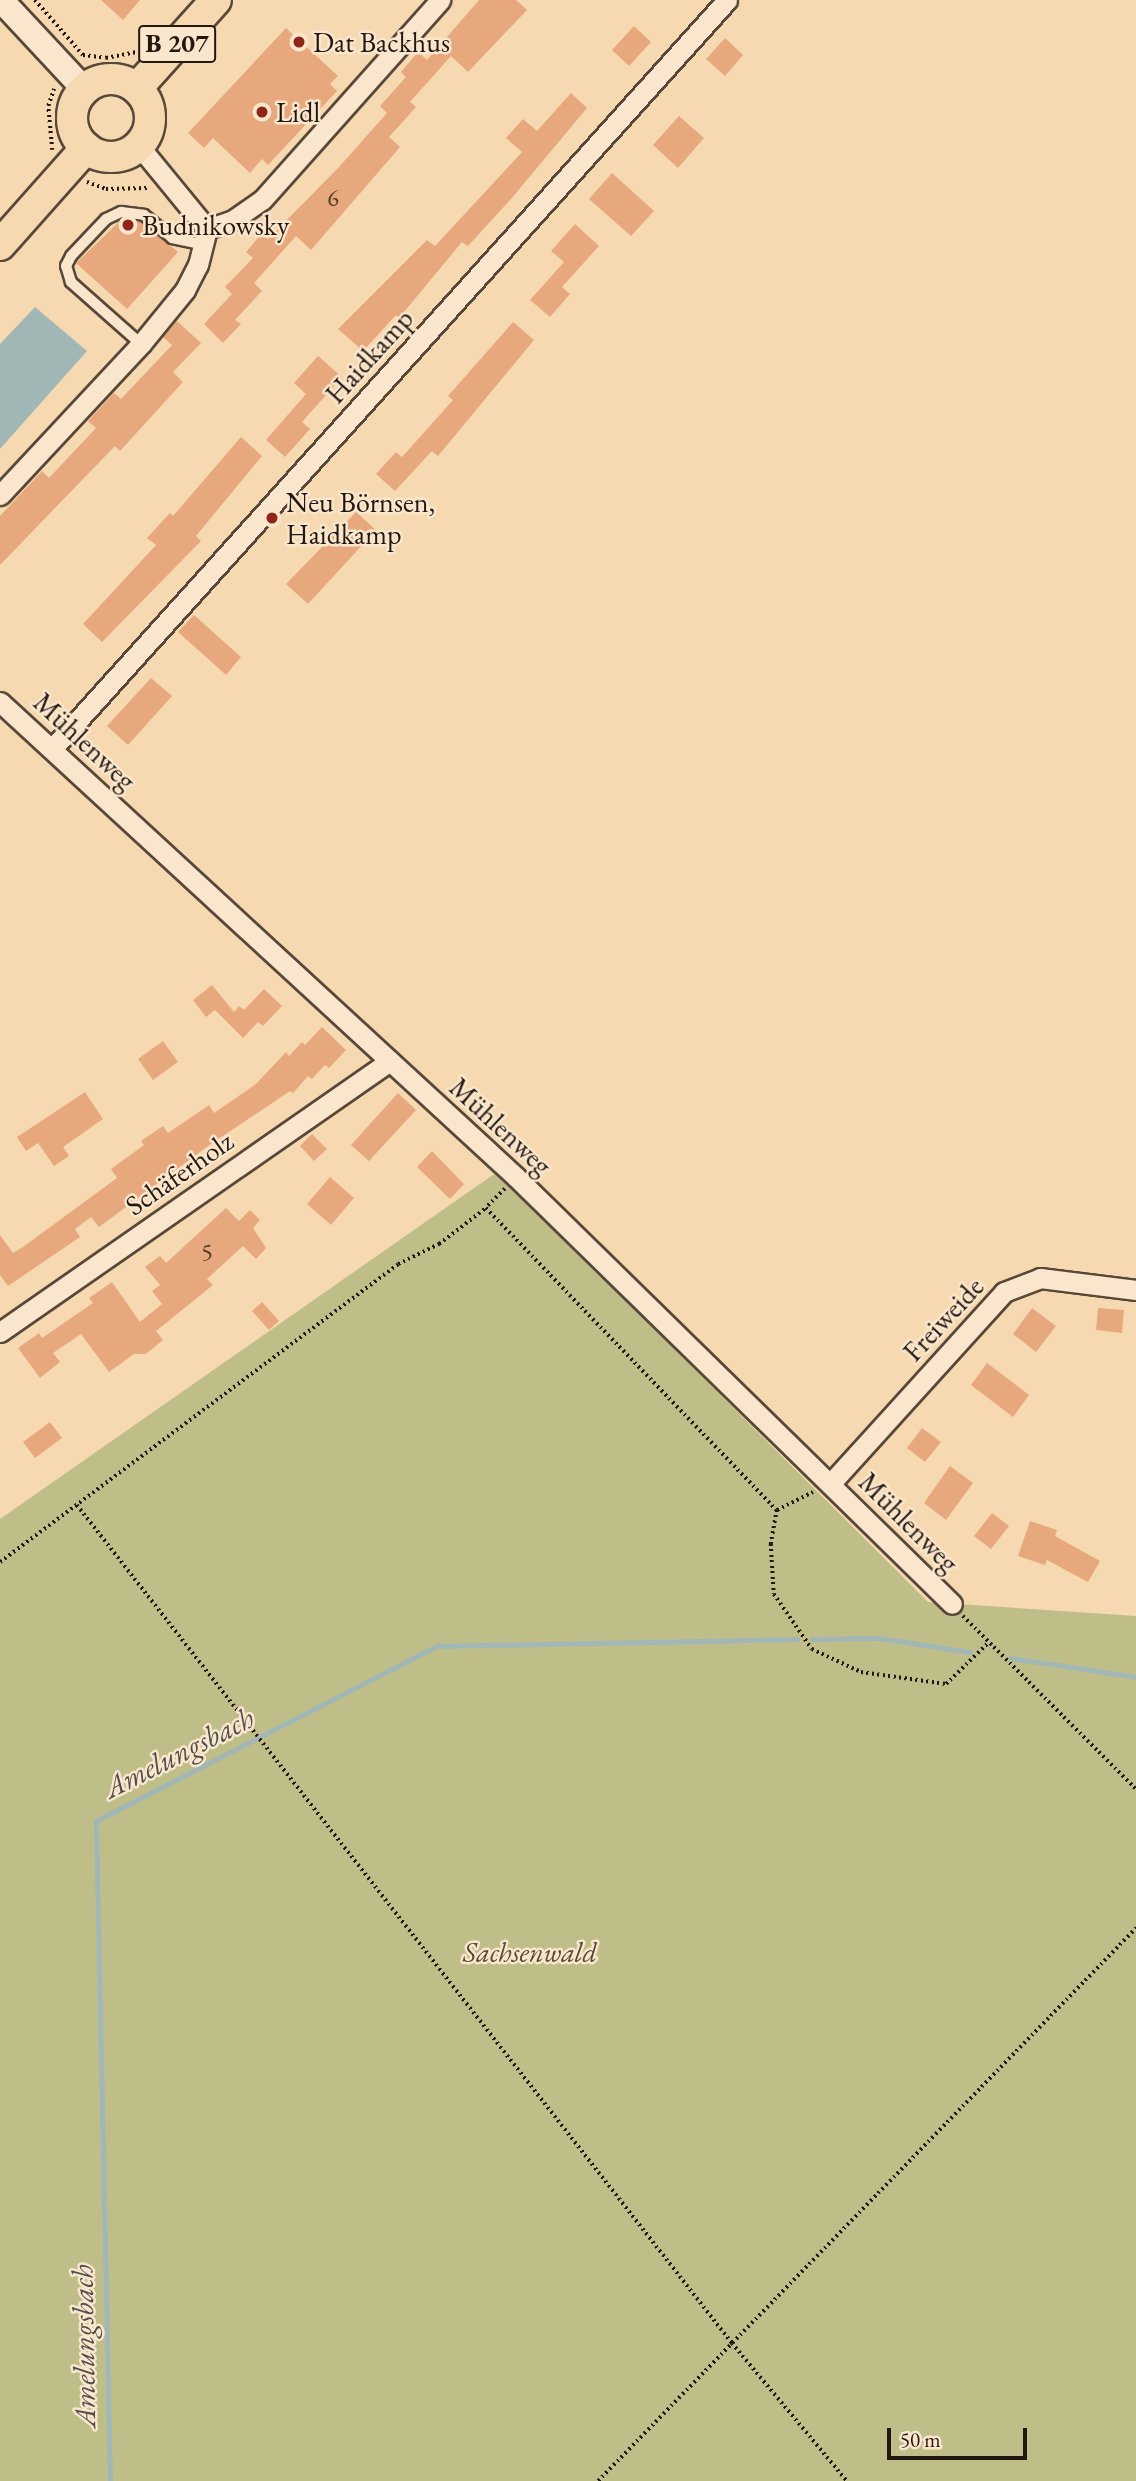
<!DOCTYPE html>
<meta charset="utf-8">
<style>
body{margin:0}
#map{position:relative;width:1136px;height:2481px;overflow:hidden;background:#f6d9b0;font-family:"EB Garamond",serif}
div>[style]{position:absolute}
[style*='--x']{left:calc(var(--x)*1px);top:calc(var(--y)*1px);width:calc(var(--w)*1px);rotate:calc(var(--a)*1deg)}
.green>*{inset:0;background:#c0be88}
.water>*{inset:0;background:#a1b7b6}
.stream>*{height:5px;margin:-2.5px;padding:0 2.5px;transform-origin:2.5px;border-radius:2.5px;background:#a1b7b6}
.building>*{inset:0;background:#e8a87d}
.path>*{height:3.5px;margin-top:-1.75px;transform-origin:0;background:repeating-linear-gradient(90deg,#231811 0 2px,transparent 0 5.5px)}
.roads{filter:drop-shadow(2px 0 #584839) drop-shadow(-2px 0 #584839) drop-shadow(0 2px #584839) drop-shadow(0 -2px #584839)}
.service>*{height:10px;margin:-5px;padding:0 5px;transform-origin:5px;border-radius:5px;background:#f9e6cc}
.minor>*{height:19px;margin:-9.5px;padding:0 9.5px;transform-origin:9.5px;border-radius:9.5px;background:#f9e6cc}
.tertiary>*{height:24px;margin:-12px;padding:0 12px;transform-origin:12px;border-radius:12px;background:#f9e6cc}
.primary>*{height:30px;margin:-15px;padding:0 15px;transform-origin:15px;border-radius:15px;background:#f6d9b0}
.primary>.ring{margin:-15px;padding:0;box-sizing:content-box;background:none;border:30px solid #f6d9b0;border-radius:50%}
.dots>*{width:19px;height:19px;translate:-50% -50%;box-sizing:border-box;border:4px solid #f9e6cc;border-radius:50%}
span{translate:-50% -50%;white-space:nowrap;text-align:center;line-height:1.15;-webkit-text-stroke:5px #f9e6cc;paint-order:stroke}
.number-label{font-size:24px;color:#543c2c}
.number-label span{-webkit-text-stroke-width:0}
.shield-label span{padding:2px 5px;background:#f9e6cc;border:2px solid;border-radius:5px;-webkit-text-stroke-width:0}
.shield-label{font-size:26px;color:#231811;font-weight:700}
.poi-label{font-size:28px;color:#231811}
.left{translate:0 -50%;text-align:left}
.street-label{font-size:28px;color:#231811}
.park-label{font-size:28px;color:#524a35;font-style:italic}
.water-label{font-size:30px;color:#4f504b;font-style:italic}
.scale{position:absolute;left:887px;top:2428px;width:140px;height:32px;box-sizing:border-box;border:4px solid #231811;border-top:0;padding-left:9px;font-size:21px;line-height:24px;white-space:nowrap;color:#231811;-webkit-text-stroke:5px #f9e6cc;paint-order:stroke}
</style>
<div id="map">
<div class="green">
<i style="clip-path:polygon(497px 1172px,928px 1602px,1136px 1616px,1136px 2481px,0 2481px,0 1519px)"></i>
</div>
<div class="water">
<i style="clip-path:polygon(35px 307px,87px 351px,0 449px,0 344px)"></i>
</div>
<div class="stream">
<i style="--x:812;--y:1639;--w:66;--a:-0.9"></i>
<i style="--x:878;--y:1638;--w:93;--a:8.7"></i>
<i style="--x:1011;--y:1658;--w:126;--a:8.6"></i>
<i style="--x:110;--y:2481;--w:660;--a:-91.22"></i>
<i style="--x:96;--y:1821;--w:383;--a:-27.2"></i>
<i style="--x:437;--y:1646;--w:360;--a:-1.1"></i>
</div>
<div class="building">
<i style="clip-path:polygon(101px 0,140px 0,123px 20px)"></i>
<i style="clip-path:polygon(479px 0,516px 0,527px 10px,468px 72px,451px 56px,410px 102px,416px 107px,389px 137px,400px 147px,311px 250px,296px 236px,254px 283px,262px 291px,235px 320px,241px 324px,223px 343px,204px 324px,232px 294px,225px 287px,253px 258px,246px 252px,262px 233px,268px 239px,339px 167px,387px 113px,380px 106px,406px 77px,401px 72px,418px 52px,427px 60px)"></i>
<i style="clip-path:polygon(634px 26px,651px 42px,629px 66px,612px 50px)"></i>
<i style="clip-path:polygon(286px 28px,338px 76px,330px 84px,337px 91px,268px 165px,262px 159px,250px 173px,213px 138px,204px 148px,188px 133px)"></i>
<i style="clip-path:polygon(725px 38px,743px 55px,725px 76px,706px 59px)"></i>
<i style="clip-path:polygon(571px 93px,587px 108px,511px 199px,468px 246px,462px 242px,399px 318px,396px 315px,363px 351px,338px 329px,427px 240px,435px 246px,522px 152px,506px 138px,523px 119px,537px 131px)"></i>
<i style="clip-path:polygon(679px 116px,704px 138px,678px 168px,653px 145px)"></i>
<i style="clip-path:polygon(612px 173px,654px 211px,631px 236px,589px 199px)"></i>
<i style="clip-path:polygon(120px 221px,127px 227px,132px 221px,141px 222px,178px 252px,127px 309px,76px 263px)"></i>
<i style="clip-path:polygon(575px 224px,599px 246px,562px 287px,570px 294px,550px 317px,530px 300px,564px 262px,551px 251px)"></i>
<i style="clip-path:polygon(177px 321px,201px 343px,173px 372px,183px 382px,120px 451px,115px 446px,0 565px,0 516px,42px 471px,49px 478px,96px 428px,88px 421px,114px 393px,121px 399px,172px 345px,163px 337px)"></i>
<i style="clip-path:polygon(513px 322px,534px 340px,438px 456px,432px 451px,395px 491px,376px 474px,396px 452px,402px 457px,453px 400px,448px 396px)"></i>
<i style="clip-path:polygon(318px 356px,342px 377px,302px 422px,310px 429px,285px 457px,266px 440px,306px 394px,294px 383px)"></i>
<i style="clip-path:polygon(241px 437px,262px 456px,196px 536px,201px 541px,102px 642px,83px 624px,156px 545px,147px 538px,170px 513px,173px 516px)"></i>
<i style="clip-path:polygon(356px 512px,376px 530px,308px 604px,286px 584px)"></i>
<i style="clip-path:polygon(194px 615px,241px 657px,226px 675px,178px 632px)"></i>
<i style="clip-path:polygon(151px 678px,172px 696px,128px 745px,107px 726px)"></i>
<i style="clip-path:polygon(212px 985px,234px 1012px,239px 1006px,244px 1010px,264px 989px,282px 1006px,263px 1026px,258px 1022px,243px 1038px,215px 1010px,206px 1017px,193px 1000px)"></i>
<i style="clip-path:polygon(322px 1027px,346px 1050px,329px 1068px,325px 1065px,312px 1079px,308px 1076px,293px 1093px,290px 1091px,208px 1146px,99px 1227px,91px 1217px,75px 1229px,80px 1237px,8px 1286px,0 1275px,0 1235px,13px 1253px,23px 1247px,117px 1178px,111px 1169px,144px 1145px,141px 1141px,163px 1126px,168px 1133px,209px 1105px,214px 1113px,256px 1084px,286px 1052px,289px 1056px,302px 1042px,305px 1045px)"></i>
<i style="clip-path:polygon(163px 1041px,178px 1062px,153px 1080px,138px 1059px)"></i>
<i style="clip-path:polygon(85px 1092px,103px 1119px,63px 1147px,69px 1156px,54px 1166px,38px 1143px,26px 1151px,17px 1137px)"></i>
<i style="clip-path:polygon(398px 1093px,416px 1110px,369px 1161px,351px 1145px)"></i>
<i style="clip-path:polygon(312px 1134px,327px 1149px,314px 1161px,300px 1146px)"></i>
<i style="clip-path:polygon(432px 1151px,464px 1184px,450px 1199px,417px 1167px)"></i>
<i style="clip-path:polygon(330px 1177px,354px 1198px,331px 1225px,307px 1204px)"></i>
<i style="clip-path:polygon(226px 1208px,239px 1221px,250px 1210px,260px 1220px,253px 1228px,266px 1248px,256px 1259px,243px 1246px,207px 1279px,213px 1285px,156px 1331px,163px 1340px,146px 1354px,134px 1354px,109px 1372px,81px 1334px,53px 1353px,60px 1362px,40px 1378px,18px 1348px,39px 1333px,42px 1338px,93px 1303px,89px 1298px,112px 1282px,140px 1322px,162px 1304px,152px 1291px,160px 1285px,145px 1267px,160px 1256px,166px 1263px)"></i>
<i style="clip-path:polygon(262px 1302px,279px 1321px,269px 1330px,252px 1311px)"></i>
<i style="clip-path:polygon(1032px 1308px,1056px 1326px,1036px 1352px,1013px 1334px)"></i>
<i style="clip-path:polygon(1098px 1308px,1124px 1310px,1122px 1333px,1096px 1330px)"></i>
<i style="clip-path:polygon(987px 1363px,1029px 1395px,1013px 1417px,971px 1385px)"></i>
<i style="clip-path:polygon(50px 1422px,62px 1438px,35px 1458px,23px 1442px)"></i>
<i style="clip-path:polygon(922px 1428px,941px 1442px,925px 1462px,907px 1448px)"></i>
<i style="clip-path:polygon(950px 1466px,973px 1483px,946px 1520px,924px 1503px)"></i>
<i style="clip-path:polygon(992px 1513px,1009px 1526px,991px 1549px,974px 1536px)"></i>
<i style="clip-path:polygon(1030px 1521px,1057px 1530px,1055px 1536px,1100px 1561px,1088px 1582px,1047px 1560px,1045px 1565px,1018px 1556px)"></i>
</div>
<div class="path">
<i style="--x:35;--y:0;--w:73;--a:48.9"></i>
<i style="--x:83;--y:55;--w:23;--a:7"></i>
<i style="--x:106;--y:58;--w:31;--a:-11"></i>
<i style="--x:52;--y:150;--w:44;--a:-95.2"></i>
<i style="--x:48;--y:106;--w:18;--a:-71"></i>
<i style="--x:87;--y:182;--w:20;--a:20"></i>
<i style="--x:106;--y:189;--w:42;--a:-1.4"></i>
<i style="--x:505;--y:1189;--w:27;--a:135"></i>
<i style="--x:486;--y:1208;--w:419;--a:46.1"></i>
<i style="--x:777;--y:1510;--w:40;--a:-26.6"></i>
<i style="--x:77;--y:1505;--w:1064;--a:51.99"></i>
<i style="--x:732;--y:2343;--w:180;--a:50.2"></i>
<i style="--x:777;--y:1510;--w:35;--a:100"></i>
<i style="--x:771;--y:1544;--w:50;--a:86.6"></i>
<i style="--x:774;--y:1594;--w:67;--a:55.4"></i>
<i style="--x:812;--y:1649;--w:54;--a:25.1"></i>
<i style="--x:861;--y:1672;--w:86;--a:8"></i>
<i style="--x:946;--y:1684;--w:60;--a:-44.3"></i>
<i style="--x:0;--y:1562;--w:497;--a:-36.8"></i>
<i style="--x:398;--y:1264;--w:46;--a:-26"></i>
<i style="--x:439;--y:1244;--w:59;--a:-37.5"></i>
<i style="--x:963;--y:1616;--w:245;--a:45"></i>
<i style="--x:598;--y:2481;--w:772;--a:-45.79"></i>
</div>
<div class="roads">
<div class="service">
<i style="--x:141;--y:344;--w:94;--a:-138.5"></i>
<i style="--x:71;--y:282;--w:17;--a:-107"></i>
<i style="--x:66;--y:266;--w:11;--a:-63"></i>
<i style="--x:71;--y:256;--w:51;--a:-46.6"></i>
<i style="--x:106;--y:219;--w:17;--a:-25"></i>
<i style="--x:121;--y:212;--w:23;--a:7"></i>
<i style="--x:144;--y:215;--w:36;--a:39"></i>
<i style="--x:172;--y:238;--w:34;--a:12"></i>
</div>
<div class="minor">
<i style="--x:207;--y:229;--w:28;--a:-19"></i>
<i style="--x:233;--y:220;--w:35;--a:-35"></i>
<i style="--x:262;--y:200;--w:268;--a:-48.3"></i>
<i style="--x:0;--y:495;--w:207;--a:-47"></i>
<i style="--x:141;--y:344;--w:70;--a:-50.8"></i>
<i style="--x:185;--y:290;--w:28;--a:-63"></i>
<i style="--x:198;--y:265;--w:37;--a:-76"></i>
<i style="--x:207;--y:229;--w:107;--a:-129.3"></i>
<i style="--x:0;--y:702;--w:701;--a:42.63"></i>
<i style="--x:516;--y:1177;--w:610;--a:44.4"></i>
<i style="--x:52;--y:749;--w:1008;--a:-47.97"></i>
<i style="--x:0;--y:1332;--w:475;--a:-34.8"></i>
<i style="--x:831;--y:1483;--w:258;--a:-47.8"></i>
<i style="--x:1004;--y:1292;--w:39;--a:-21"></i>
<i style="--x:1040;--y:1278;--w:97;--a:7.1"></i>
</div>
<div class="tertiary">
<i style="--x:1;--y:0;--w:122;--a:47"></i>
</div>
<div class="primary">
<i class="ring" style="left:72px;top:79px;width:48px;height:48px"></i>
<i style="--x:137;--y:88;--w:118;--a:-48.1"></i>
<i style="--x:0;--y:245;--w:130;--a:-48.4"></i>
</div>
</div>
<div class="dots">
<i style="left:299px;top:42px;background:#8f2418"></i>
<i style="left:262px;top:112px;background:#8f2418"></i>
<i style="left:128px;top:225px;background:#8f2418"></i>
<i style="left:272px;top:518px;background:#8f2418"></i>
</div>
<div class="number-label">
<span style="left:333px;top:198px">6</span>
<span style="left:207px;top:1252px">5</span>
</div>
<div class="shield-label">
<span style="left:177px;top:44px">B 207</span>
</div>
<div class="poi-label">
<span class="left" style="left:313px;top:42px">Dat Backhus</span>
<span class="left" style="left:276px;top:112px">Lidl</span>
<span class="left" style="left:142px;top:225px">Budnikowsky</span>
<span class="left" style="left:286px;top:518px">Neu Börnsen,<br>Haidkamp</span>
</div>
<div class="street-label">
<span style="left:369px;top:356px;rotate:-48deg">Haidkamp</span>
<span style="left:85px;top:741px;rotate:43deg">Mühlenweg</span>
<span style="left:501px;top:1126px;rotate:43deg">Mühlenweg</span>
<span style="left:179px;top:1173px;rotate:-35deg">Schäferholz</span>
<span style="left:943px;top:1319px;rotate:-47deg">Freiweide</span>
<span style="left:909px;top:1522px;rotate:45deg">Mühlenweg</span>
</div>
<div class="park-label">
<span style="left:530px;top:1952px">Sachsenwald</span>
</div>
<div class="water-label">
<span style="left:179px;top:1753px;rotate:-27deg">Amelungsbach</span>
<span style="left:84px;top:2346px;rotate:-91deg">Amelungsbach</span>
</div>
<div class="scale">50 m</div>
</div>
